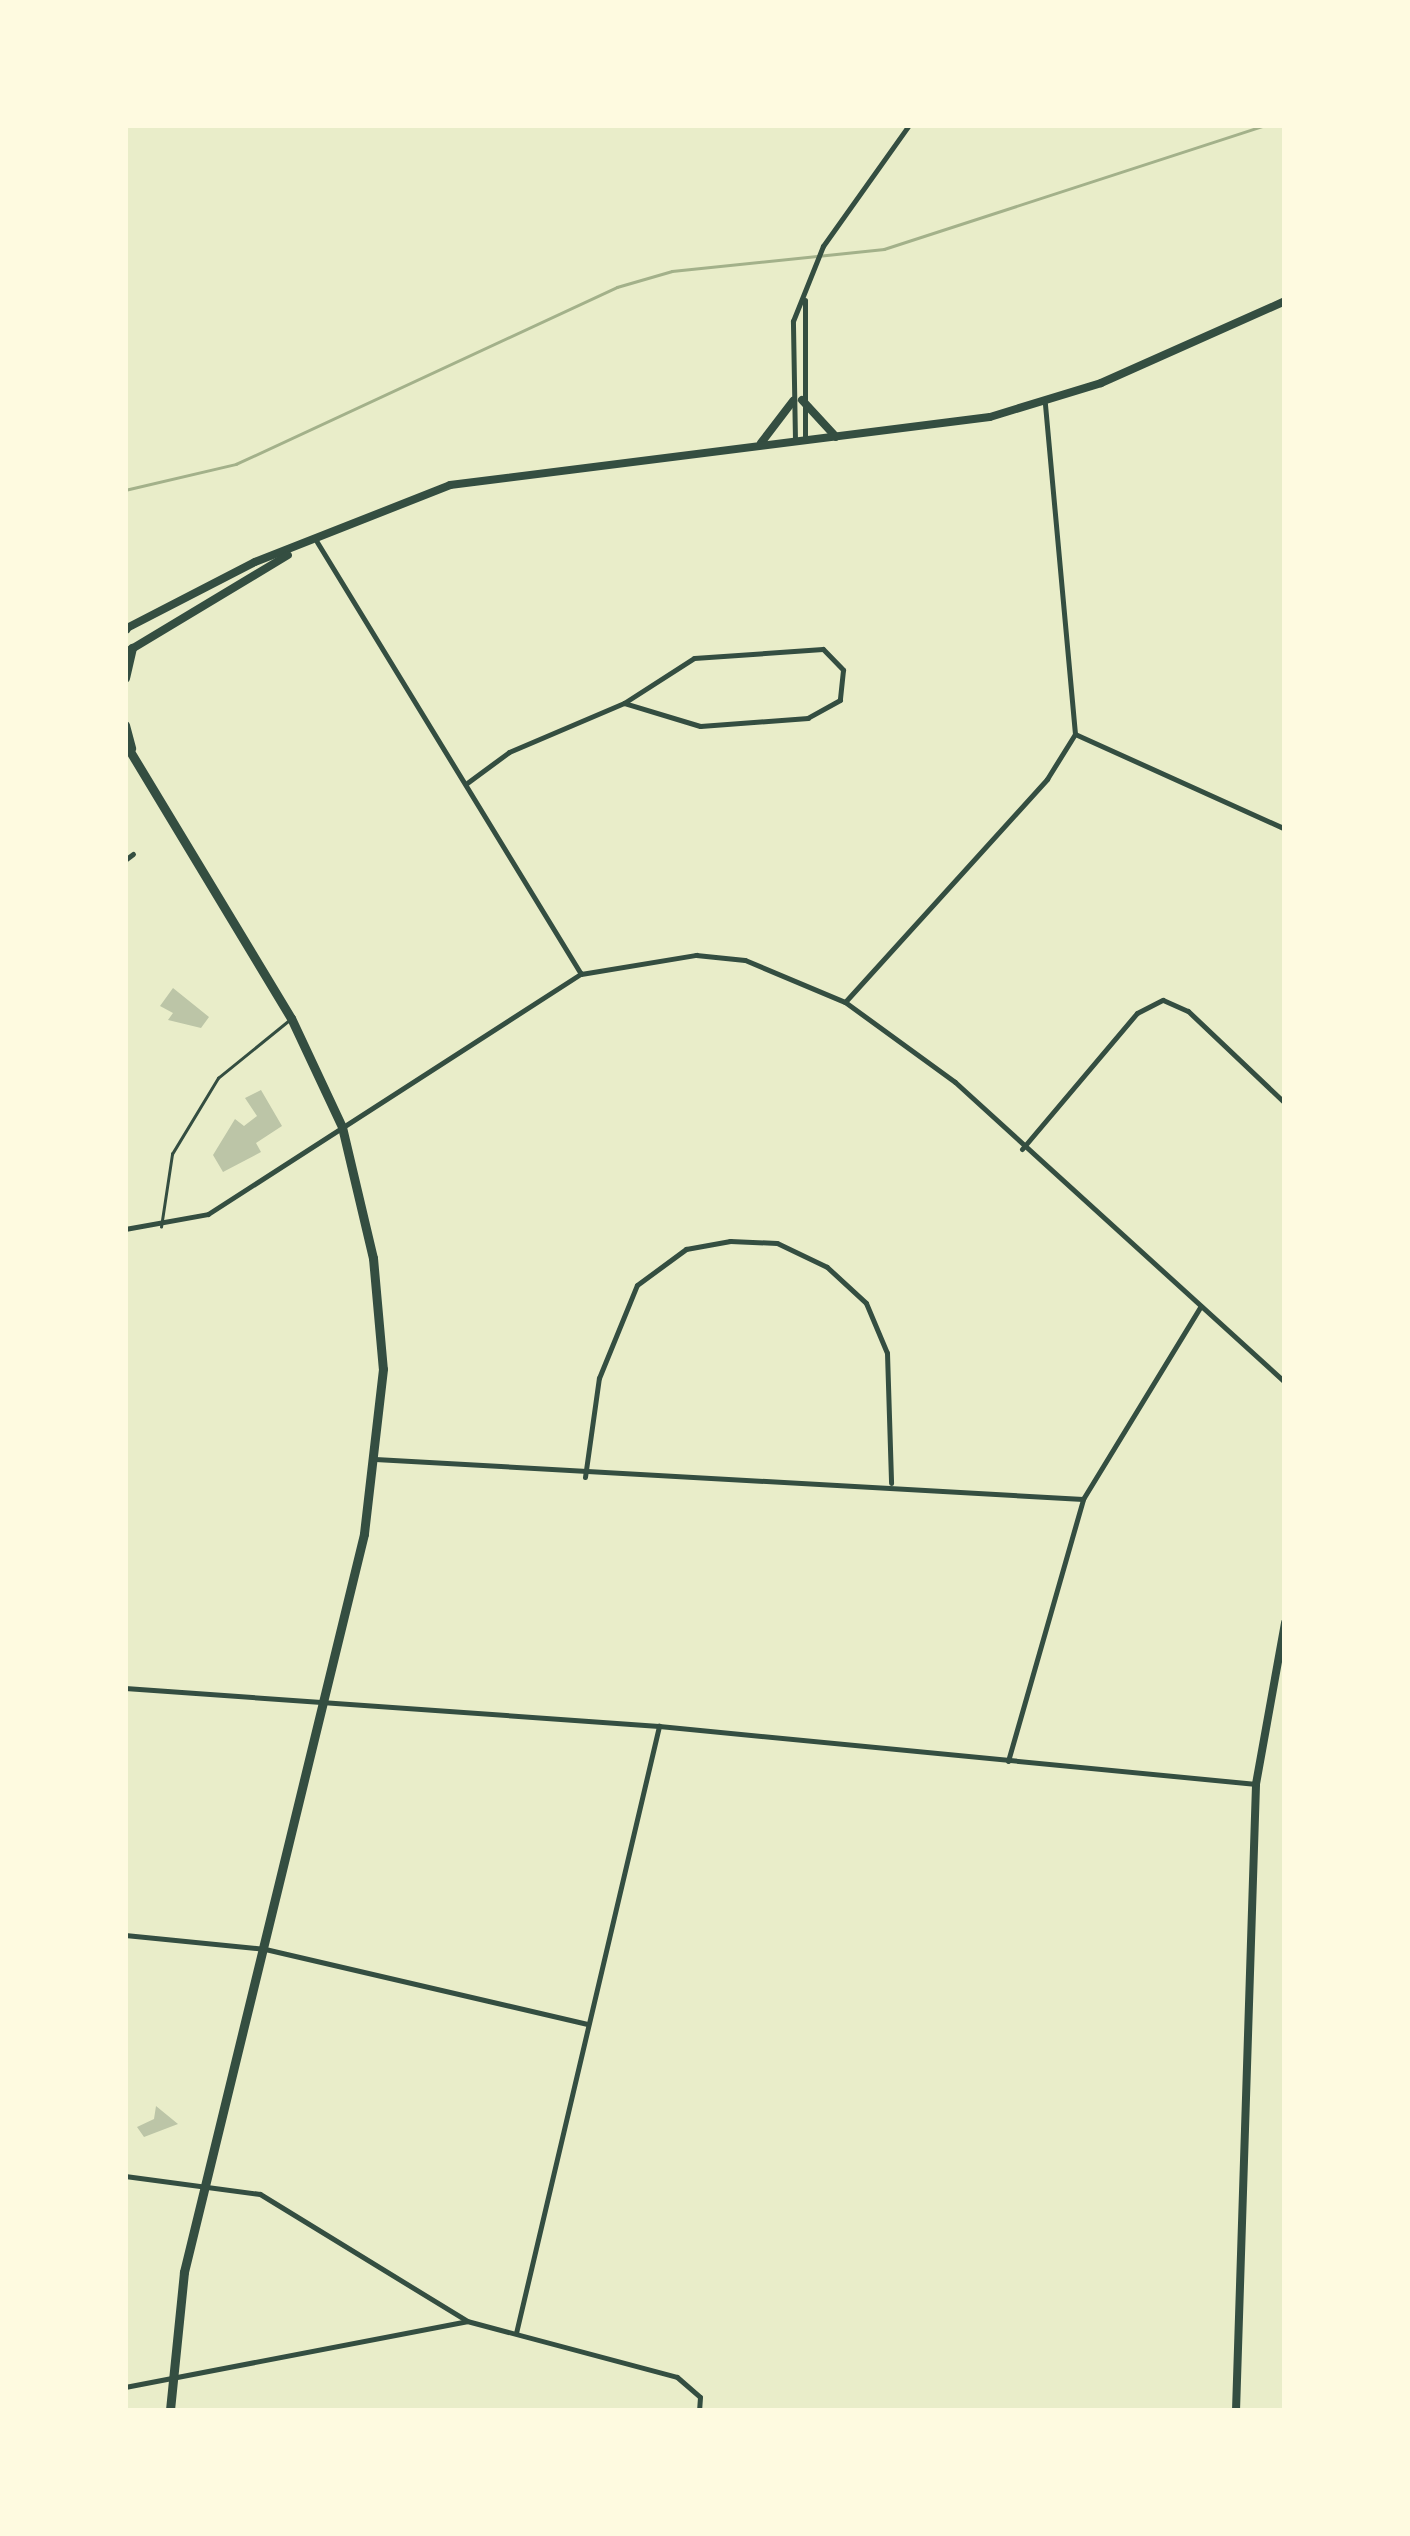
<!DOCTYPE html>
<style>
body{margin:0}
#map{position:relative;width:1410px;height:2536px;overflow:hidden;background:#e9edc9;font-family:Spectral,serif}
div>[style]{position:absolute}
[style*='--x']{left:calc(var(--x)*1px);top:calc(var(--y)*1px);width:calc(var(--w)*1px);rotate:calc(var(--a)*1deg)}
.stream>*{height:2.5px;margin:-1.25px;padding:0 1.25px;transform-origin:1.25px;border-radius:1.25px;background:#a3b18a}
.building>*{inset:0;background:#bcc5a7}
.service>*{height:2.5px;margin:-1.25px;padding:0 1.25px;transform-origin:1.25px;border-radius:1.25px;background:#344e41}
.minor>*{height:5px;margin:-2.5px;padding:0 2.5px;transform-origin:2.5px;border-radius:2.5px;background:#344e41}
.tertiary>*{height:8px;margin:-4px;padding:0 4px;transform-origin:4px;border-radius:4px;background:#344e41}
.secondary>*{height:8px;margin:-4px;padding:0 4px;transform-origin:4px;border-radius:4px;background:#344e41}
.trunk>*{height:9px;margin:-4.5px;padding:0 4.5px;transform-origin:4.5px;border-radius:4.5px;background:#344e41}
span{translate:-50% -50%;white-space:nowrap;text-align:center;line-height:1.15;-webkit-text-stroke:8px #fefae0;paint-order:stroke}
.frame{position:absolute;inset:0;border:128px solid #fefae0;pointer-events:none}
</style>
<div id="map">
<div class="stream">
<i style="--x:125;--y:490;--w:114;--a:-13.2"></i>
<i style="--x:236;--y:464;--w:420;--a:-24.9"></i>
<i style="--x:617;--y:287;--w:57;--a:-16.2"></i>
<i style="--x:672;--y:271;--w:213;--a:-5.9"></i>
<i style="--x:884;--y:249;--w:402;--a:-18"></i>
</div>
<div class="building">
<i style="clip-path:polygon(173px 988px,209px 1017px,201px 1028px,168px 1020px,173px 1013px,160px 1006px)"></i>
<i style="clip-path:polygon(261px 1090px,282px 1126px,256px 1143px,261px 1152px,223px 1172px,213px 1155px,235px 1119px,244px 1126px,257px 1116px,245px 1098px)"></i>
<i style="clip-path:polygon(156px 2106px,178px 2124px,144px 2137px,137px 2127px,154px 2119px)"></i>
</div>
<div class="service">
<i style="--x:161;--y:1227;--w:74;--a:-81.4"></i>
<i style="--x:172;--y:1154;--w:89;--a:-58.8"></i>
<i style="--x:218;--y:1078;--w:89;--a:-39.1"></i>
</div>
<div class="minor">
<i style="--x:805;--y:300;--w:139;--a:90"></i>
<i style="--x:795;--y:440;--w:119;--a:-91"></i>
<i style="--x:793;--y:321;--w:81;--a:-68.2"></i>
<i style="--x:823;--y:246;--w:148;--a:-54.6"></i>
<i style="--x:317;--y:542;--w:506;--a:58.57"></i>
<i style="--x:1075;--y:734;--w:230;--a:24.3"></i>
<i style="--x:467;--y:783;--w:52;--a:-36.4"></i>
<i style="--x:509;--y:752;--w:125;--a:-23.1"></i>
<i style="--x:624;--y:703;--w:83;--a:-32.7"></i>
<i style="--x:694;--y:658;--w:129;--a:-4"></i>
<i style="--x:823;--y:649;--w:29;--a:46"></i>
<i style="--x:843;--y:670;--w:30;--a:96"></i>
<i style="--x:840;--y:700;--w:37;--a:151"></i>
<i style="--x:808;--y:718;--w:108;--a:175.8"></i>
<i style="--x:700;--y:726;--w:79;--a:-163.2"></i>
<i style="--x:125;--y:860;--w:10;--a:-37"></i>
<i style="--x:845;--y:1002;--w:301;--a:-47.8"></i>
<i style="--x:1047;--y:779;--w:53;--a:-58.1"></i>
<i style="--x:1075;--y:734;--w:332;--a:-95.2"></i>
<i style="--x:1022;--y:1149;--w:178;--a:-49.8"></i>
<i style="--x:1137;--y:1013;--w:29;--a:-27"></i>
<i style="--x:1163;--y:1000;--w:27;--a:24"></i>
<i style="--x:1188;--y:1011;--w:134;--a:43.5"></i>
<i style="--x:125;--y:1229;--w:84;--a:-10.2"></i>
<i style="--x:208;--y:1214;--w:444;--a:-32.8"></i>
<i style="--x:581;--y:974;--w:117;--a:-9.4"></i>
<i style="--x:696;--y:955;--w:49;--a:5.8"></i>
<i style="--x:745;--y:960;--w:108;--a:22.8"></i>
<i style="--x:845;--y:1002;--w:136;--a:36"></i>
<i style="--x:955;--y:1082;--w:446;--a:42.3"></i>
<i style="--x:375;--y:1459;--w:709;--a:3.23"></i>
<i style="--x:585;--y:1477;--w:100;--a:-82"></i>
<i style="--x:599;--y:1378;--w:100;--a:-67.8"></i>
<i style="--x:637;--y:1285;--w:61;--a:-36.3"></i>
<i style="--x:686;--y:1249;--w:45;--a:-10.3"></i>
<i style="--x:730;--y:1241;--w:47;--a:2.4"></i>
<i style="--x:777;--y:1243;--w:55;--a:25.6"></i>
<i style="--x:827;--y:1267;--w:53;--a:42.7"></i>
<i style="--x:866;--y:1303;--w:54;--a:67.2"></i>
<i style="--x:887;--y:1353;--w:130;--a:88.2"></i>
<i style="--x:125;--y:1688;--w:535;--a:4.07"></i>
<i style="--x:659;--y:1726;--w:600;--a:5.55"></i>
<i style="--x:1008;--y:1761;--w:273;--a:-74"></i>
<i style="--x:1083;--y:1499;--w:226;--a:-58.6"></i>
<i style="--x:125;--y:1935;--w:141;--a:5.7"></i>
<i style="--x:265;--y:1949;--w:331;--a:13.1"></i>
<i style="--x:125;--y:2176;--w:136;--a:7.6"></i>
<i style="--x:260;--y:2194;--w:243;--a:31.5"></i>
<i style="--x:516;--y:2333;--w:624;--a:-76.74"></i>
<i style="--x:125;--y:2387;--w:348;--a:-10.9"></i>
<i style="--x:467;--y:2321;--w:217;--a:14.9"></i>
<i style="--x:677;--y:2377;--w:30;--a:41"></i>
<i style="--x:700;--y:2397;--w:14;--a:94"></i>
</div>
<div class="tertiary">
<i style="--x:1236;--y:2411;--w:627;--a:-88.17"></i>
<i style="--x:1256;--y:1784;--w:164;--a:-79.8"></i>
</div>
<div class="secondary">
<i style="--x:802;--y:400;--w:50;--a:47.4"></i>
<i style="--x:761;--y:443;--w:53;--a:-52.7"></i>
<i style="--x:125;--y:629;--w:146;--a:-27.3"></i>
<i style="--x:255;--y:562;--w:210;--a:-21.5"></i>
<i style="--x:450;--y:485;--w:544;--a:-7.18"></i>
<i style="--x:990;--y:417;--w:116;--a:-17"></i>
<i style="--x:1101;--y:383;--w:201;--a:-24"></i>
<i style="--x:125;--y:653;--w:190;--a:-31"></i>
</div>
<div class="trunk">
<i style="--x:125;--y:628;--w:1;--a:45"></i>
<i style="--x:125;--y:678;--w:31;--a:-77"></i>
<i style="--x:125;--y:725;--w:24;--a:75"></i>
<i style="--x:125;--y:743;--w:321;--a:58.9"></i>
<i style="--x:291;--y:1018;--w:120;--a:64.9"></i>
<i style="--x:342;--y:1127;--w:135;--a:76.7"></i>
<i style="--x:373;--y:1258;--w:111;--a:84.9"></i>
<i style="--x:383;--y:1369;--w:166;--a:96.6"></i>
<i style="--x:364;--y:1534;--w:760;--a:103.71"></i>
<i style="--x:184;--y:2272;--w:140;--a:95.8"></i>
</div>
<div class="frame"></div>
</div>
